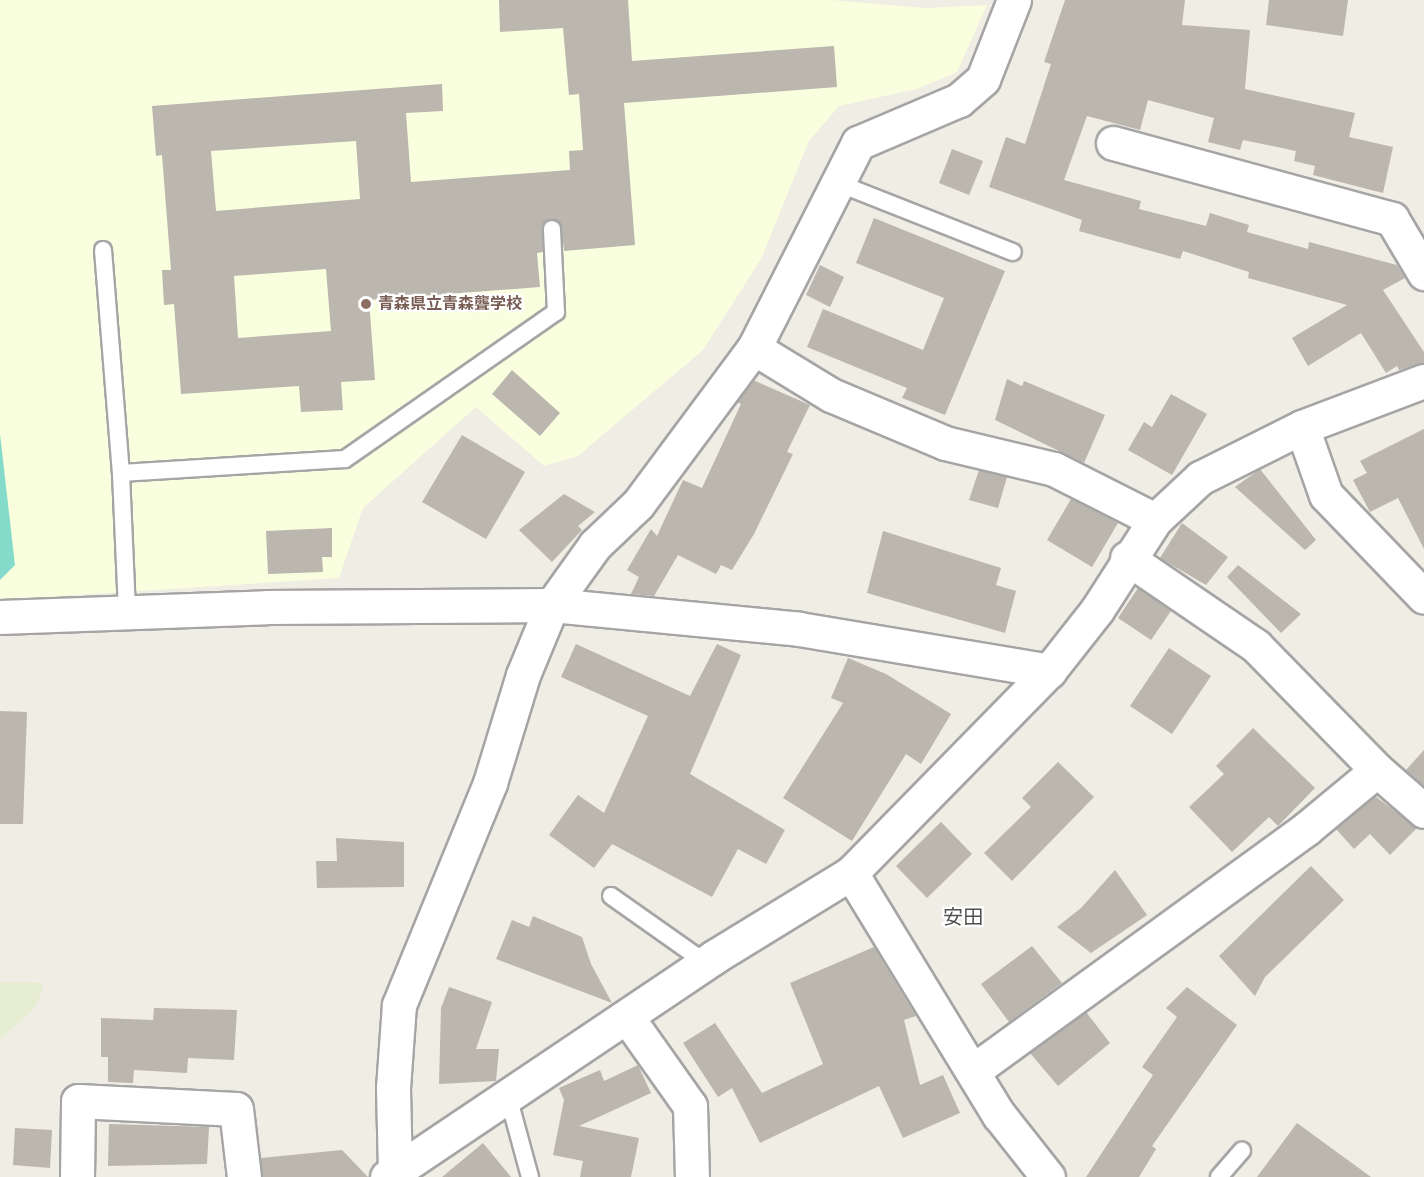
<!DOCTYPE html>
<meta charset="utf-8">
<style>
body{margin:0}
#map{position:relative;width:1424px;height:1177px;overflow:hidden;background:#efede4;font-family:Karla,"Noto Sans JP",sans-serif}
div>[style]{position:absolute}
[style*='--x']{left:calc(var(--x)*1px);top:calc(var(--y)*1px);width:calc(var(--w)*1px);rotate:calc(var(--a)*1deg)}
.education>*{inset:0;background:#f8fede}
.farmland>*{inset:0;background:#e6edd0}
.pitch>*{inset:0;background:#85dbc9}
.building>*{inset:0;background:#bbb6ae}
.roads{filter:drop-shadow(2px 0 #a5a5a5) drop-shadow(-2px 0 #a5a5a5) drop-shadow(0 2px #a5a5a5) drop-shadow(0 -2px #a5a5a5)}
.lane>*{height:16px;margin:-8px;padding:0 8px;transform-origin:8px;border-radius:8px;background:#fff}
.street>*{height:33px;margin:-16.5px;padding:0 16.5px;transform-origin:16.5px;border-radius:16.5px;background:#fff}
.dots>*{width:16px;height:16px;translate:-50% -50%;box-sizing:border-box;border:3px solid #fff;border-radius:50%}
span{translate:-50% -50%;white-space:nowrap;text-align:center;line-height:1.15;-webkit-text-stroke:4.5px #fff;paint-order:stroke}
.education-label{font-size:16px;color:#785e54;font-weight:700}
.left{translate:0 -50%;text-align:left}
.quarter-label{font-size:20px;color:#515151}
</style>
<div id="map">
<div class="education">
<i style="clip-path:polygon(0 0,832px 0,925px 8px,987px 5px,957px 72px,917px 89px,839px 106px,809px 141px,761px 259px,703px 350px,578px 456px,544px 466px,476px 407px,363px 508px,339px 578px,0 600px)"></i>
</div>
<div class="farmland">
<i style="clip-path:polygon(0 982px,44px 983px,36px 1006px,0 1039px)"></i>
</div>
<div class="pitch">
<i style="clip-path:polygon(0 434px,15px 565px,0 580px)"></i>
</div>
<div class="building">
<i style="clip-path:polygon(evenodd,499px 0,628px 0,632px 61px,834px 46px,837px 87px,624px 103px,635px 245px,564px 251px,561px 224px,551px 219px,542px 225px,543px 252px,537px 253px,540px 287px,369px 300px,375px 380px,341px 382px,343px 410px,301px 412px,299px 386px,181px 394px,174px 304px,164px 305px,162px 270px,171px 270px,162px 155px,156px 156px,152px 106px,442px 84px,443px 111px,406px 113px,411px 182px,570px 170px,569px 151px,583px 150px,579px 94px,569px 95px,563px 28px,500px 32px,499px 0,356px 141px,360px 199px,216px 211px,211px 151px,356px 141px,499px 0,326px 269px,331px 331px,238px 338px,234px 276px,326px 269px)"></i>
<i style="clip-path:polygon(1065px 0,1185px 0,1182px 25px,1250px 30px,1245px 89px,1355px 113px,1349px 137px,1393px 147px,1383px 193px,1313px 175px,1315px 166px,1294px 161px,1296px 151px,1243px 140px,1240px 150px,1208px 142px,1214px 118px,1148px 100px,1140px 130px,1087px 116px,1064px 180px,1141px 201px,1139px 209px,1206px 226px,1210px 213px,1249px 225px,1247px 232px,1308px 249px,1309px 242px,1397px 265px,1405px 278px,1383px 290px,1424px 352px,1424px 363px,1399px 370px,1397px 366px,1386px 373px,1361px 333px,1308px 366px,1292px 338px,1347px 305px,1248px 278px,1249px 272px,1183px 251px,1180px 259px,1079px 231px,1082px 220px,989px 187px,1006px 137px,1025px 144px,1051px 64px,1044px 62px)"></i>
<i style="clip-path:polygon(1269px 0,1348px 0,1343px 36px,1266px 25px)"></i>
<i style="clip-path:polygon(952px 149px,983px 161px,969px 195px,939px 183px)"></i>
<i style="clip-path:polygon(874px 218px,1005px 271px,945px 415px,902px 398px,907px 388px,807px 347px,823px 309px,923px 350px,944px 298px,856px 263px)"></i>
<i style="clip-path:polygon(820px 265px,844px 277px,830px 307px,806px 295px)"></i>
<i style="clip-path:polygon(512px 370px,560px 413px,540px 436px,492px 394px)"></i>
<i style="clip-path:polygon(1007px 379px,1022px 386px,1024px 381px,1105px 415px,1084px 463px,995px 420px)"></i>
<i style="clip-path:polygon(753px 380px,810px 405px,787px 452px,793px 454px,754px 534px,732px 570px,721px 565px,716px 574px,678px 555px,654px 596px,631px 594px,639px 577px,627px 570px,651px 529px,657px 536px,683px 480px,702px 488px,741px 404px,737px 402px)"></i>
<i style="clip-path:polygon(1171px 394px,1207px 414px,1172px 475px,1128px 450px,1144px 422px,1152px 427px)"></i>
<i style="clip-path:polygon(1424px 429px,1424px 549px,1398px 498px,1370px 512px,1353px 480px,1367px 473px,1360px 461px)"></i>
<i style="clip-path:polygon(462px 435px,525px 472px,486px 539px,422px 502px)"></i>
<i style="clip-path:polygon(1260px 469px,1316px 540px,1305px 550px,1235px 487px)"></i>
<i style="clip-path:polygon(979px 470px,1007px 477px,998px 508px,969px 500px)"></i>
<i style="clip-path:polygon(564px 494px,595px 512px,578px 526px,582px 530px,552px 562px,519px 530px)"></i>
<i style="clip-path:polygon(1071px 499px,1118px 523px,1092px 567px,1047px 540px)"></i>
<i style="clip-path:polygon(1182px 523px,1228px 557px,1206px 585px,1160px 558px)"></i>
<i style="clip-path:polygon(332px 528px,332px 557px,322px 557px,323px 572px,268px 574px,266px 531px)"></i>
<i style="clip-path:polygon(883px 531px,1001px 568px,996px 585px,1016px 591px,1005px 633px,867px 593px)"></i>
<i style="clip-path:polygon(1238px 565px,1301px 614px,1281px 633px,1227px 577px)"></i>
<i style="clip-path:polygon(1138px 588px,1171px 611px,1151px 640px,1118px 618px)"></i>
<i style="clip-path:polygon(576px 644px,690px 696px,717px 644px,741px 655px,690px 774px,785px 830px,766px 864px,738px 849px,712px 897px,612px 844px,594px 868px,549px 835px,578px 795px,604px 813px,648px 716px,561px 677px)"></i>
<i style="clip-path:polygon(1169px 648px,1211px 676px,1172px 734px,1130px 706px)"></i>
<i style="clip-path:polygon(848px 658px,886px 674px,951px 714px,921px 764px,906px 754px,852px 841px,783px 798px,843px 703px,831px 698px)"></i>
<i style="clip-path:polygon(0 711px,27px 712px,23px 824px,0 824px)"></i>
<i style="clip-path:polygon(1253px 728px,1315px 788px,1278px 826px,1269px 817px,1232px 852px,1189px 807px,1224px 774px,1216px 766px)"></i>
<i style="clip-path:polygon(1424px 750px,1424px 786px,1406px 770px)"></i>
<i style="clip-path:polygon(1058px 762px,1094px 797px,1012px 881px,984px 853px,1031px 807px,1022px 798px)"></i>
<i style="clip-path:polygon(1375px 796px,1417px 828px,1390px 855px,1370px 834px,1354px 849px,1336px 829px)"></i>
<i style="clip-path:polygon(941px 822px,972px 854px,927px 898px,896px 866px)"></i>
<i style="clip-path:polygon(336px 838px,404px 842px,404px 887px,317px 888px,316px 861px,337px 861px)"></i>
<i style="clip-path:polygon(1311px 866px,1344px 900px,1265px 977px,1255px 996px,1219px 956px)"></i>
<i style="clip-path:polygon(1115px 870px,1147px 915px,1091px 953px,1057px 927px,1081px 908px)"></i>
<i style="clip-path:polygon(533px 916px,582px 937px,591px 964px,612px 1003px,496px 959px,512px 920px,529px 927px)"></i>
<i style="clip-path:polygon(1032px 946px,1062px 983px,1009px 1022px,981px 984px)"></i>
<i style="clip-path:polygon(874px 947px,916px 1016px,904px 1020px,920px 1085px,943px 1075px,960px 1113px,903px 1138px,879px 1086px,760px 1143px,732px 1088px,718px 1097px,683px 1043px,715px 1023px,762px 1093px,823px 1064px,790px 983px)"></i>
<i style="clip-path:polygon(449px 987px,492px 1002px,476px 1049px,499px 1049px,496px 1081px,439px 1084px,441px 1008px)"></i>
<i style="clip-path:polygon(1187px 987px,1237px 1025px,1152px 1146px,1156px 1149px,1139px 1177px,1086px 1177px,1153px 1075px,1142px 1067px,1177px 1017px,1166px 1008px)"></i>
<i style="clip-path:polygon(154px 1008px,237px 1010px,234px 1060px,188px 1058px,187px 1073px,134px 1070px,133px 1083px,108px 1082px,108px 1057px,101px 1057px,101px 1018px,153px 1020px)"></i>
<i style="clip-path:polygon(1086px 1012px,1110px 1043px,1058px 1086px,1030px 1053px)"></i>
<i style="clip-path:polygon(638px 1065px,651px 1093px,579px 1126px,639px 1138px,631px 1177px,580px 1177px,583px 1161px,553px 1155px,564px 1100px,559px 1088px,600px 1070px,604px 1081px)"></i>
<i style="clip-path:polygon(1297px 1123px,1371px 1177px,1257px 1177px)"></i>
<i style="clip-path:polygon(109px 1124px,209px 1127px,207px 1164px,108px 1166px)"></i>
<i style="clip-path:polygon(15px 1128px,52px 1130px,50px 1168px,13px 1165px)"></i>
<i style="clip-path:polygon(483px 1143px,511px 1177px,442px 1177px)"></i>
<i style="clip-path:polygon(342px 1150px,368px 1177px,262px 1177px,261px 1158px)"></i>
</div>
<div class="roads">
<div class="lane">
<i style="--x:835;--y:182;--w:191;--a:21.5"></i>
<i style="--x:103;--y:250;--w:224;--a:85.4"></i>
<i style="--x:127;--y:611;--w:138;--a:-92.5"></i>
<i style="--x:121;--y:473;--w:224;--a:-3.6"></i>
<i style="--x:345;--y:459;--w:257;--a:-34.9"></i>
<i style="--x:556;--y:312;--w:83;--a:-92.8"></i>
<i style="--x:611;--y:896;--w:116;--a:35.2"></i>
<i style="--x:508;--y:1096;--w:84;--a:74.8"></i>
<i style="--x:1219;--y:1177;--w:35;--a:-49"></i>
</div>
<div class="street">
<i style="--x:1113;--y:143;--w:289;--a:15.2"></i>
<i style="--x:1392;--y:219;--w:63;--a:59.3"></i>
<i style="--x:754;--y:348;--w:90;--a:31.4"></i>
<i style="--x:831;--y:395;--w:124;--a:22.8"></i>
<i style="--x:945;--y:443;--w:112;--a:13.4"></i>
<i style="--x:1054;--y:469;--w:113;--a:26.8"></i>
<i style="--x:1302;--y:427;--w:72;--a:70.6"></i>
<i style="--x:1326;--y:495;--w:141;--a:46.1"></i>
<i style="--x:1127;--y:558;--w:156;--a:34.3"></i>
<i style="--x:1256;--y:646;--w:173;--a:45.7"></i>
<i style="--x:1377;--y:770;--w:62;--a:41.1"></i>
<i style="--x:0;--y:617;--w:267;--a:-2.1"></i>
<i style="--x:267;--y:607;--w:285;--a:-0.4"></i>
<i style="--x:552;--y:605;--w:248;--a:5.5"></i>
<i style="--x:799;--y:629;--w:254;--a:9.5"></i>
<i style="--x:851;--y:873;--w:284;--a:58.6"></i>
<i style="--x:999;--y:1115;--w:79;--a:51.7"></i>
<i style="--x:627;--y:1017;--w:109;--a:54.7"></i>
<i style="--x:690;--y:1106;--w:71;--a:88.4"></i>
<i style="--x:973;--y:1071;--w:412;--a:-36"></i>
<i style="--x:1306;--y:829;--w:92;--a:-39.7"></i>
<i style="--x:395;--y:1171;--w:83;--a:-91.4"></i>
<i style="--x:393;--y:1088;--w:83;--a:-85.9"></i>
<i style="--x:399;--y:1005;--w:240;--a:-67.7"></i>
<i style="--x:490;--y:783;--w:113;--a:-73"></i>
<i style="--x:523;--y:675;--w:76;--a:-67.5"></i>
<i style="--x:552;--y:605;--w:74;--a:-54.4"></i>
<i style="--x:595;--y:545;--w:59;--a:-43.6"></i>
<i style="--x:638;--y:504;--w:194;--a:-53.4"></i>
<i style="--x:754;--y:348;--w:230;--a:-63.1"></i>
<i style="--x:858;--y:143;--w:110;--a:-23.1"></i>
<i style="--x:959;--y:100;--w:32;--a:-41"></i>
<i style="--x:983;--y:79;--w:85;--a:-68.6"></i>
<i style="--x:77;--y:1177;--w:76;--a:-89.2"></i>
<i style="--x:78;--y:1101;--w:158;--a:2.9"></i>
<i style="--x:236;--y:1109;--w:68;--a:83.3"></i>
<i style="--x:387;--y:1177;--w:394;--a:-33.9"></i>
<i style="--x:714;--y:957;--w:161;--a:-31.5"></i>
<i style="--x:851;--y:873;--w:283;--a:-45.6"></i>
<i style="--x:1049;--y:671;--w:78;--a:-51.8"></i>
<i style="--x:1097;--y:610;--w:107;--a:-57.2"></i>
<i style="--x:1155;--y:520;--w:62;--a:-43"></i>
<i style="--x:1200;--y:478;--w:114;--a:-26.6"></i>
<i style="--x:1302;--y:427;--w:130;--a:-20.7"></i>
</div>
</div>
<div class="dots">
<i style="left:366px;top:304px;background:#8d6e63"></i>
</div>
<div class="education-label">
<span class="left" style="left:378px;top:304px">青森県立青森聾学校</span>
</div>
<div class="quarter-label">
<span style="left:963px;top:917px">安田</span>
</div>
</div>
